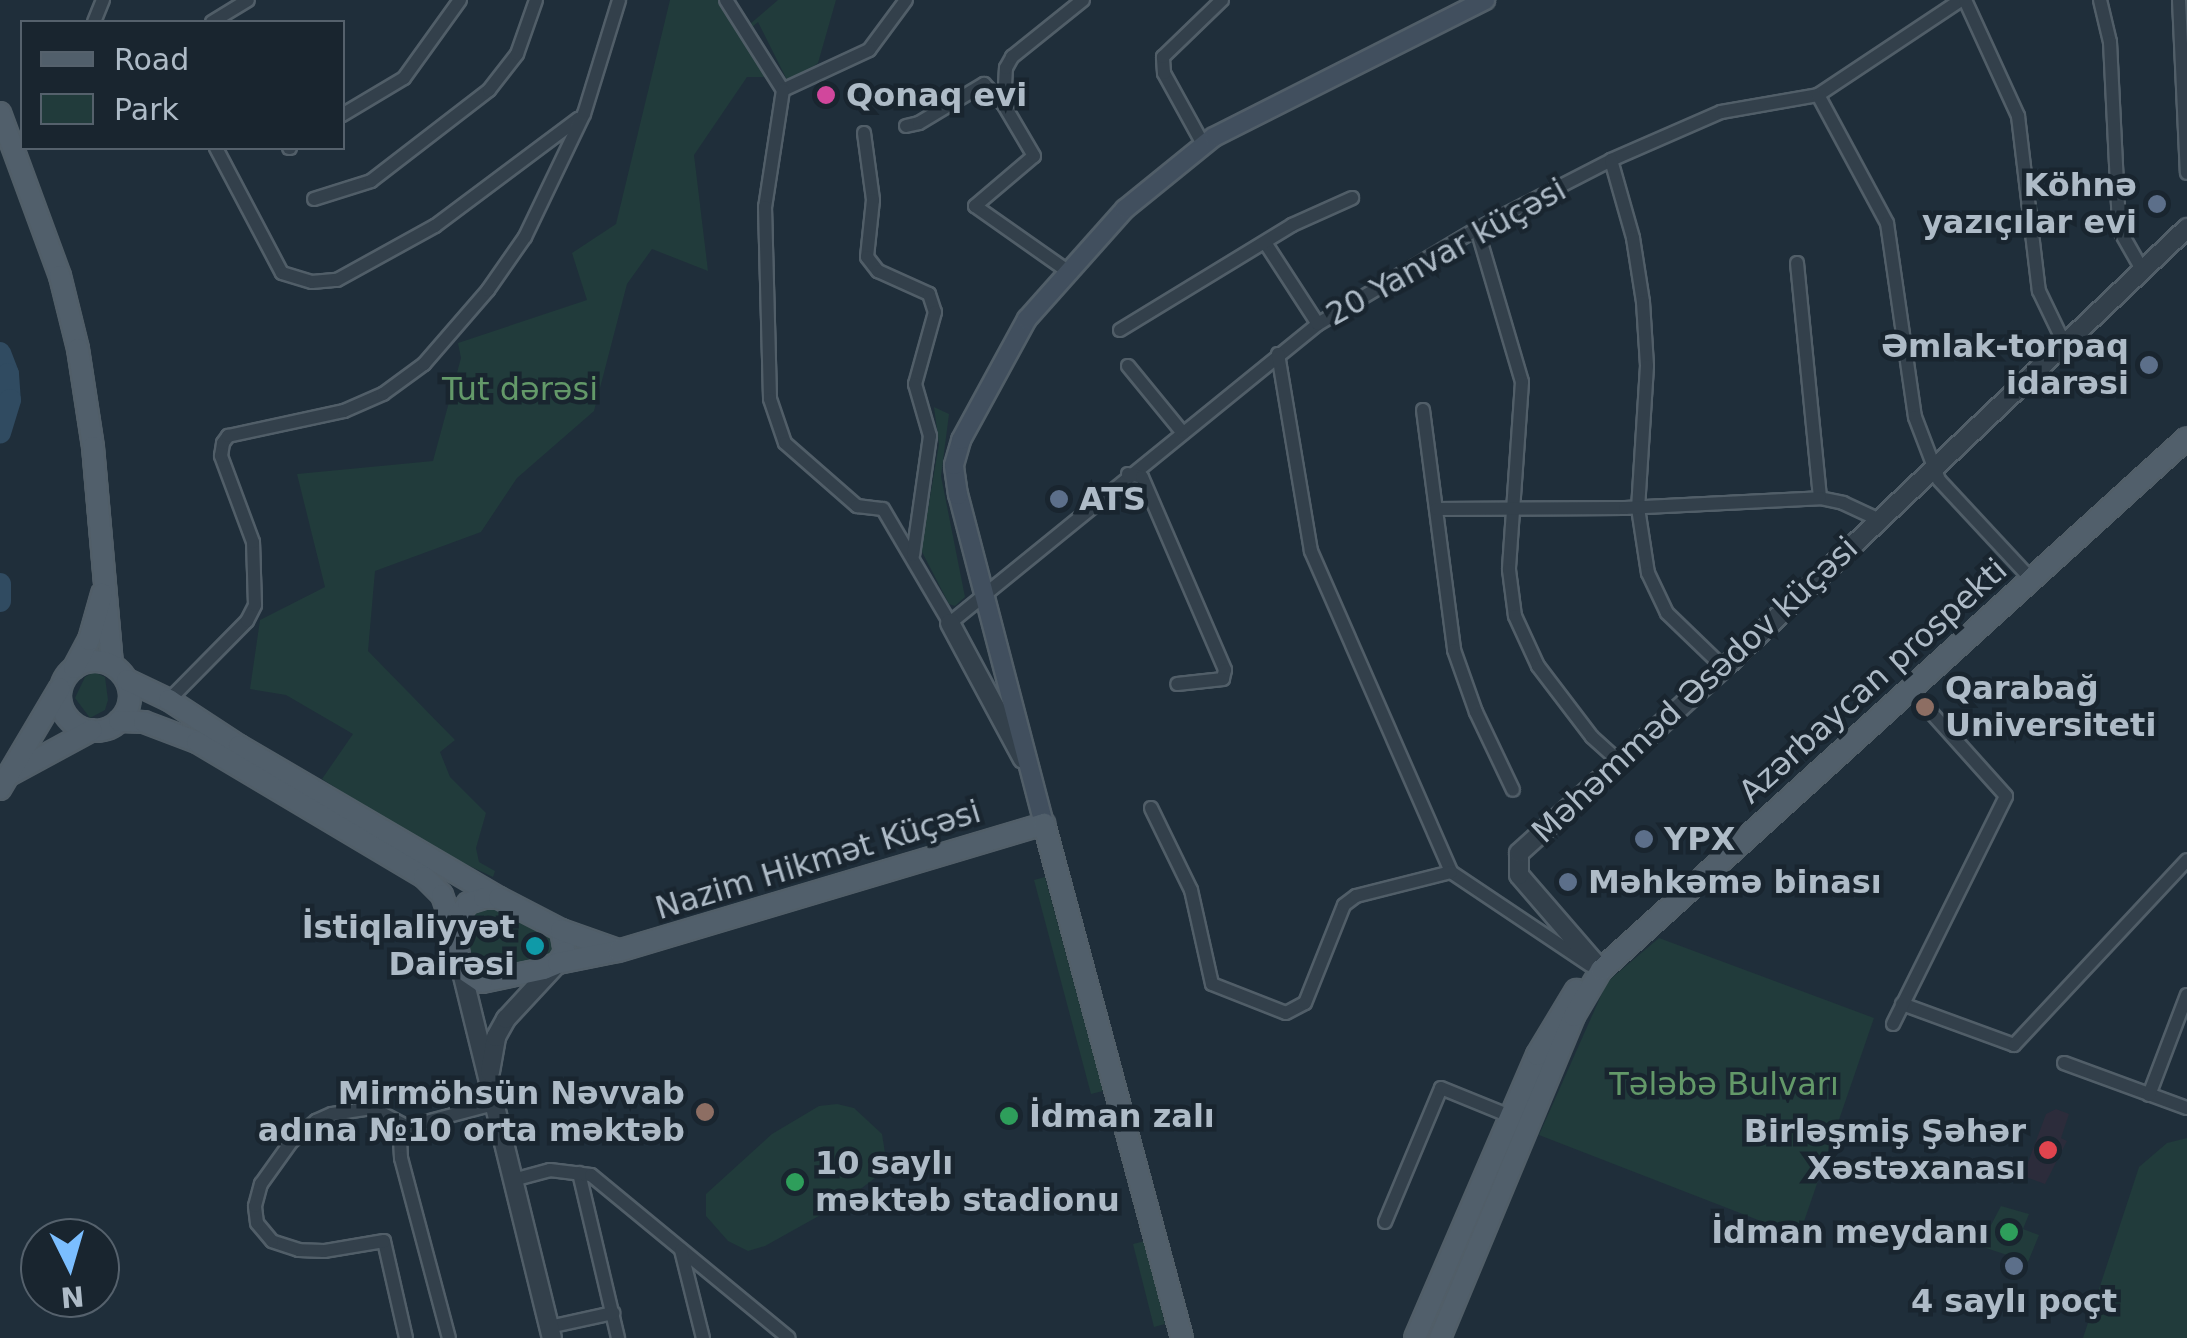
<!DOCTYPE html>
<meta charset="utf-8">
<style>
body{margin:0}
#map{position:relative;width:2187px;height:1338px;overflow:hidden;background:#1f2e3a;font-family:"DejaVu Sans",sans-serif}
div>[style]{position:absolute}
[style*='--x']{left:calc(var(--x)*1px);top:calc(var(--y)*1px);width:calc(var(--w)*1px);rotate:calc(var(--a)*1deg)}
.medical>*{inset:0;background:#2c2c3b}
.green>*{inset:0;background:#213b3b}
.river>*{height:22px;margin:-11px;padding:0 11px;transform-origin:11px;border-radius:11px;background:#304b61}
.roads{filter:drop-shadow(2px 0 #515e68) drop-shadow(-2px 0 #515e68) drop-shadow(0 2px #515e68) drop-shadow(0 -2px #515e68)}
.minor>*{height:12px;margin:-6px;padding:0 6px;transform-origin:6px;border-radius:6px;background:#33404b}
.tertiary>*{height:18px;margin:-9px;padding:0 9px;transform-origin:9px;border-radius:9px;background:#33404b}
.secondary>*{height:18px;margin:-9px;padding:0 9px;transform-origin:9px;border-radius:9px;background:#414f5e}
.primary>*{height:20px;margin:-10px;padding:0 10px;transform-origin:10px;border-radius:10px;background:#515f6b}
.primary>.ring{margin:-10px;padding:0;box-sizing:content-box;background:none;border:20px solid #515f6b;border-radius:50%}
.dots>*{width:28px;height:28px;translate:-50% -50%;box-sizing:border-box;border:5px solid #19252f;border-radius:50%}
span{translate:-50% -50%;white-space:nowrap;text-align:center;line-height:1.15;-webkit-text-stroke:9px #19252f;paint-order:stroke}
.poi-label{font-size:32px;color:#aebbc7;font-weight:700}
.left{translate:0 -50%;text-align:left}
.right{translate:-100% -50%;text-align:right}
.street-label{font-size:32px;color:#aebbc7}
.park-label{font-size:32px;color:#639969}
.legend{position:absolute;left:20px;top:20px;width:325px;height:130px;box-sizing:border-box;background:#19252f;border:2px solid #55616c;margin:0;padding:12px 18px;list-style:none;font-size:30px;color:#aebbc7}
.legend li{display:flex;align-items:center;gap:20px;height:50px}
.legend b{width:50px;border:2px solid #55616c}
.north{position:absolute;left:20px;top:1218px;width:100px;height:100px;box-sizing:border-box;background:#19252f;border:2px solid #55616c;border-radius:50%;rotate:175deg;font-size:28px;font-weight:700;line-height:40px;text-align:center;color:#aebbc7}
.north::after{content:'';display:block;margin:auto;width:35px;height:45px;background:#7bbeff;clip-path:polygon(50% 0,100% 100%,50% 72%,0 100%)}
</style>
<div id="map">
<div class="medical">
<i style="clip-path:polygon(2056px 1109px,2069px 1114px,2061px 1138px,2067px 1141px,2045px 1184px,2023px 1176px,2046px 1114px)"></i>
</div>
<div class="green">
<i style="clip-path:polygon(670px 0,718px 0,743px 30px,778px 0,836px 0,818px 63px,789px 84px,758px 22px,745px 33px,772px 77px,747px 77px,694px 155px,708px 271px,652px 249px,627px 284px,594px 411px,517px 478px,481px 532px,375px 571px,368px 651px,455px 740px,440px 752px,450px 777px,486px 813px,476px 848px,479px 862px,495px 871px,493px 877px,425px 845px,322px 779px,353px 734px,286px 695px,250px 689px,260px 620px,325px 587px,297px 474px,433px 461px,461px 358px,458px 343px,587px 300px,572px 253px,616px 224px)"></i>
<i style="clip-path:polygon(934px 407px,949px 414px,941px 476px,965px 597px,955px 606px,949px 604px,921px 550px,939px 444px)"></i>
<i style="clip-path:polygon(94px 672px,105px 677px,108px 700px,105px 710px,90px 718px,75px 698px,85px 677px)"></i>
<i style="clip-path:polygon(1045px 877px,1103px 1091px,1091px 1094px,1034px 880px)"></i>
<i style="clip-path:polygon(490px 903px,556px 936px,557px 955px,491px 977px,468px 962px,463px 924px,474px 908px)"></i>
<i style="clip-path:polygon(1659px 938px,1874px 1018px,1799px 1236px,1539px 1135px,1607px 982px)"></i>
<i style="clip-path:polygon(837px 1104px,854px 1108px,882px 1134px,886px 1159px,879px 1175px,842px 1203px,765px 1246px,748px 1251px,728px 1241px,706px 1216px,706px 1194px,772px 1134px,819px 1106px)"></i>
<i style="clip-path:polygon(2187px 1138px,2187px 1338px,2083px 1338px,2139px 1167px,2167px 1143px)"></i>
<i style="clip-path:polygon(2001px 1206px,2029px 1214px,2023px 1229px,2039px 1235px,2028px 1262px,1980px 1246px)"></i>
<i style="clip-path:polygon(1145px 1241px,1165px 1324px,1154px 1327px,1133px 1244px)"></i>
</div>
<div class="river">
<i style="--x:0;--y:353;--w:22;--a:69"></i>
<i style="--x:8;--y:374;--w:26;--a:86"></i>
<i style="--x:10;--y:400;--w:34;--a:107"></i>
<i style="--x:0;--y:584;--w:17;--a:90"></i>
</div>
<div class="roads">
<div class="minor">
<i style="--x:726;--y:0;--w:107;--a:57.7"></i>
<i style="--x:906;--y:0;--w:62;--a:126.5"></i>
<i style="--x:869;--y:50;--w:95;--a:155.1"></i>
<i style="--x:783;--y:90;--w:118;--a:98.7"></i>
<i style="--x:765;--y:207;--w:192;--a:88.5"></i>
<i style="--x:770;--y:399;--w:46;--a:71.2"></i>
<i style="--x:785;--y:443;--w:96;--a:41.2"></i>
<i style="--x:857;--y:506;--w:26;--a:7"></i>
<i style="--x:883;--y:509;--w:132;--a:59.6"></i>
<i style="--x:950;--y:623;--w:474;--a:-39.1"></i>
<i style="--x:1318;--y:324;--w:185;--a:-30.9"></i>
<i style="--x:1477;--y:229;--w:151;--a:-27.2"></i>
<i style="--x:1611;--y:160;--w:120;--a:-23.6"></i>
<i style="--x:1721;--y:112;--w:98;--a:-9.9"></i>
<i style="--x:1818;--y:95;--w:172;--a:-33.6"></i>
<i style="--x:1965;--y:0;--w:128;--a:65.4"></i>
<i style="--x:2018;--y:116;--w:176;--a:83.2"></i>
<i style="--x:2039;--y:291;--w:58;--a:64.3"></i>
<i style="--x:2100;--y:0;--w:43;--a:76.6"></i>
<i style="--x:2110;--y:42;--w:187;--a:87.2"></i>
<i style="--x:2119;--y:229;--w:48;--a:60.3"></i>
<i style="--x:2179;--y:0;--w:173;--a:87.4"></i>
<i style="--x:94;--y:22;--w:24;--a:-68"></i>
<i style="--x:212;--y:22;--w:42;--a:-31.4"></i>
<i style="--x:1818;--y:95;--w:145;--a:61.7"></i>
<i style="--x:1887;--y:223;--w:196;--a:81.8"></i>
<i style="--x:1915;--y:417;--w:67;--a:69.1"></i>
<i style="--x:1939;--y:480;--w:135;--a:47.1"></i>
<i style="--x:342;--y:115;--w:72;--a:-30.8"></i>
<i style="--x:404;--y:78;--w:96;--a:-54.3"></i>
<i style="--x:906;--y:126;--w:13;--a:-13"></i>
<i style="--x:919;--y:123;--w:76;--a:-31"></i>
<i style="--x:984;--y:84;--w:29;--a:46"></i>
<i style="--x:864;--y:133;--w:68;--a:82.3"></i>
<i style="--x:873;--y:200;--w:57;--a:96"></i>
<i style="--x:867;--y:257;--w:18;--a:52"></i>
<i style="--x:878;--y:271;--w:56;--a:24.3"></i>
<i style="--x:929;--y:294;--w:19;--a:72"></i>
<i style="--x:935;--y:312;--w:75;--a:105.5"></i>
<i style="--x:915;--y:384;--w:54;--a:73.9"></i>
<i style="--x:930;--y:436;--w:120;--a:98.1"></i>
<i style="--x:1203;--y:144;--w:81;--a:-118.8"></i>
<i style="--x:1164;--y:73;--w:16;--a:-94"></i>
<i style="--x:1163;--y:57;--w:82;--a:-44"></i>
<i style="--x:216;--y:148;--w:141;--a:62.2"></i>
<i style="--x:282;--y:273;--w:31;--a:17"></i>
<i style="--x:312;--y:282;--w:25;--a:-5"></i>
<i style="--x:337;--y:280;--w:112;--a:-28.9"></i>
<i style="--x:435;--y:226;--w:179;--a:-36.8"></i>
<i style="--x:289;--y:148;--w:1;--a:0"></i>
<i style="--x:1611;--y:160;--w:81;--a:74.2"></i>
<i style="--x:1633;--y:238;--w:65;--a:81.1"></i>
<i style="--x:1643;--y:302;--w:64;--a:86.4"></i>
<i style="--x:1647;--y:366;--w:142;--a:93.6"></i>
<i style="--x:1638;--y:508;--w:66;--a:81.3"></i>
<i style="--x:1648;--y:573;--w:44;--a:64.6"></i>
<i style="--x:1667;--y:613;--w:79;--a:44"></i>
<i style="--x:314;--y:199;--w:60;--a:-17.5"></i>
<i style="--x:371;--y:181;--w:149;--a:-37.6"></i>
<i style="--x:489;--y:90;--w:46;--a:-52.1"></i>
<i style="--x:517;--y:54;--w:57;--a:-70.6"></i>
<i style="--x:1477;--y:229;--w:159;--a:73.6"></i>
<i style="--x:1522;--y:382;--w:188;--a:94"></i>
<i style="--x:1509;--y:570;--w:46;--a:82.6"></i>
<i style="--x:1515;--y:616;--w:55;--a:65.3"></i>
<i style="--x:1538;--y:666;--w:89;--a:52.7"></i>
<i style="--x:1592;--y:737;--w:39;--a:42"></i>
<i style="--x:1266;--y:244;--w:95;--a:57"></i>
<i style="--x:1797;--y:263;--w:236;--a:84.4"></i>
<i style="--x:1820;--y:498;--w:24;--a:12"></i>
<i style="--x:1843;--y:503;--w:38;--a:25"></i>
<i style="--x:1066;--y:270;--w:111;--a:-144.9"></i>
<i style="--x:975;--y:206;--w:77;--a:-40.3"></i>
<i style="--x:1034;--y:156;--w:59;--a:-120.5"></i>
<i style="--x:1004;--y:105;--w:37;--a:-87"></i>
<i style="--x:1006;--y:68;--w:13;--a:-61"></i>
<i style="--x:1012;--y:57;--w:91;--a:-38.8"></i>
<i style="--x:1120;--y:330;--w:202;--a:-31.4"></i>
<i style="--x:1292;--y:225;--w:66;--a:-24.2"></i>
<i style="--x:1278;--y:354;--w:200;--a:80.5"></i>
<i style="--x:1311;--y:551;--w:350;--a:66.4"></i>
<i style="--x:1451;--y:872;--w:167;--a:33.8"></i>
<i style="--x:1128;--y:366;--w:85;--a:50.7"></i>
<i style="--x:1423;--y:410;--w:242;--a:82.6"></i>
<i style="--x:1454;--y:650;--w:66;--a:70.5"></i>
<i style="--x:1476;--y:712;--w:86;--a:64.6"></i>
<i style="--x:1128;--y:474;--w:14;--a:12"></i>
<i style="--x:1142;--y:477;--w:210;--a:66.7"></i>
<i style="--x:1225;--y:670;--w:9;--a:103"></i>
<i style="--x:1223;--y:679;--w:46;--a:173.8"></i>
<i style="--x:1436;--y:509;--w:189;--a:-0.3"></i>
<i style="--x:1625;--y:508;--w:195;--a:-2.9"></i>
<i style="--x:169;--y:700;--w:111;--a:-45.4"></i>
<i style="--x:247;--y:621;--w:18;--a:-63"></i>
<i style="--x:255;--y:605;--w:63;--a:-91.8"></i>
<i style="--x:253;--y:542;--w:92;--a:-110.4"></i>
<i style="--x:221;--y:456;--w:13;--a:-81"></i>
<i style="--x:223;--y:443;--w:9;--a:-54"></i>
<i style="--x:228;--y:436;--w:119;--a:-12.2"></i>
<i style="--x:344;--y:411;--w:43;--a:-23.6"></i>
<i style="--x:383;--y:394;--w:51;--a:-36.2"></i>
<i style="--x:424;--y:364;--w:98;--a:-49.1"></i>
<i style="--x:488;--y:290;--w:65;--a:-55.1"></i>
<i style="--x:525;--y:237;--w:136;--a:-64.4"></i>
<i style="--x:584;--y:114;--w:119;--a:-72.9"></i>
<i style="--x:1151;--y:808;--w:91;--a:64"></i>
<i style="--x:1191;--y:890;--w:96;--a:77.4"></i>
<i style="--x:1212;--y:984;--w:79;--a:21.4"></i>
<i style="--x:1286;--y:1013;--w:21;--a:-28"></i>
<i style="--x:1305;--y:1003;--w:105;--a:-68.3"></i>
<i style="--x:1344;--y:905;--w:15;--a:-37"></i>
<i style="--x:1356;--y:896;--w:98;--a:-14.2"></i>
<i style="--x:1902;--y:1004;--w:119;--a:20.1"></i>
<i style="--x:2014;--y:1045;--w:253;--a:-46.9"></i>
<i style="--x:1893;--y:1024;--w:254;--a:-63.6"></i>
<i style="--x:2006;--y:796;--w:144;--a:-131.9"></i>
<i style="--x:2064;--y:1063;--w:131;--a:20.1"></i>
<i style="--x:2149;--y:1095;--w:107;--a:-69.2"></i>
<i style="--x:407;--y:1127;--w:14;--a:120"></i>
<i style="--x:400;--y:1139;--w:19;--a:87"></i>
<i style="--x:401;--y:1158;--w:186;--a:75.1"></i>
<i style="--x:579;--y:1173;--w:170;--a:76.7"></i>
<i style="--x:513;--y:1180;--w:38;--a:-15"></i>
<i style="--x:550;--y:1170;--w:41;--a:7"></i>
<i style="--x:591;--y:1175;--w:256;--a:39.5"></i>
<i style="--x:1385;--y:1222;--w:145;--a:-67.3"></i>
<i style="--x:1441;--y:1088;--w:74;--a:22.1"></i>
<i style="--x:681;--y:1250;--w:91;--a:76"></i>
<i style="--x:549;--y:1327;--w:66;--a:-12.3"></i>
<i style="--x:406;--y:1338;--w:99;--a:-102.8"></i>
<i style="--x:384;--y:1241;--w:61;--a:170.5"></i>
<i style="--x:324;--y:1251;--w:25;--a:-178"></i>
<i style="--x:299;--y:1250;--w:28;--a:-162"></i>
<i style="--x:272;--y:1241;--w:23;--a:-130"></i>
<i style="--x:257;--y:1223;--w:17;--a:-97"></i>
<i style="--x:255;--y:1206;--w:23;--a:-75"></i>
<i style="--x:261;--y:1184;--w:52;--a:-54.5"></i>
<i style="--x:291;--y:1142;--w:33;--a:-40"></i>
<i style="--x:316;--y:1121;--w:17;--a:-24"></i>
<i style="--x:332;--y:1114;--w:40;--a:-8.5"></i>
<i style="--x:372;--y:1108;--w:40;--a:28"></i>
<i style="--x:407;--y:1127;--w:90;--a:-14.8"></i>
</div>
<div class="tertiary">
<i style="--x:950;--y:623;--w:154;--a:61.8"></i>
<i style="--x:461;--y:968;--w:381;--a:76.2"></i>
<i style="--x:1601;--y:970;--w:125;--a:-130.8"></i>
<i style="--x:1519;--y:875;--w:22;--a:-90"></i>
<i style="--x:1519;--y:853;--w:276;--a:-42.1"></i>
<i style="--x:1724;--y:668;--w:639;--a:-43.54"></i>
<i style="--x:490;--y:1072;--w:36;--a:-80"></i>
<i style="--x:496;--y:1037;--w:21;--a:-61"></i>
<i style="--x:506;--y:1019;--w:72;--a:-47.2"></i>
</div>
<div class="secondary">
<i style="--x:1044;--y:824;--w:340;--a:-104.6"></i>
<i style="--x:958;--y:495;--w:30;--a:-98"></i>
<i style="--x:954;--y:465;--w:26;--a:-74"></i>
<i style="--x:961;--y:440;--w:138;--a:-61.4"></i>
<i style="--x:1027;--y:319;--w:147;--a:-48.3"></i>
<i style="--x:1125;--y:209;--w:114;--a:-39"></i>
<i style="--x:1214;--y:137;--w:304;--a:-26.8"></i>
</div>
<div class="primary">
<i style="--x:0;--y:113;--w:174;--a:69.8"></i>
<i style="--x:60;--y:276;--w:75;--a:76.1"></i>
<i style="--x:78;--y:349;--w:99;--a:81.3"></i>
<i style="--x:93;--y:447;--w:219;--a:85"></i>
<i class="ring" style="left:60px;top:661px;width:50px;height:50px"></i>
<i style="--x:74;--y:668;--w:32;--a:-62"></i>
<i style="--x:89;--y:640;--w:48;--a:-74.2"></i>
<i style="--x:127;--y:680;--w:47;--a:25.5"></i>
<i style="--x:169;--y:700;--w:84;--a:33.3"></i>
<i style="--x:239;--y:746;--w:301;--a:30.3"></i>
<i style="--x:119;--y:721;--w:25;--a:2"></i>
<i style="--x:144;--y:722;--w:57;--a:20.7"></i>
<i style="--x:197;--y:742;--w:264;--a:30.7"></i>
<i style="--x:424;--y:877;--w:25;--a:45"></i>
<i style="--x:442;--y:895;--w:39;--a:71"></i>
<i style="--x:9;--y:775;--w:94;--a:-28.5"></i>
<i style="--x:0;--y:789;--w:117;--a:-59.3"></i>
<i style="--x:561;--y:930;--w:22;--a:80"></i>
<i style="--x:565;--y:952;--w:13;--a:122"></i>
<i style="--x:558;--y:963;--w:15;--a:157"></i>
<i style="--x:544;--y:969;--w:63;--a:168.2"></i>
<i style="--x:482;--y:982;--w:25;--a:-146"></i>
<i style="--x:461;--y:968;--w:36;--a:-99"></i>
<i style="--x:455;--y:932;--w:16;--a:-79"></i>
<i style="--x:458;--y:916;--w:16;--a:-52"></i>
<i style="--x:468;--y:903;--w:17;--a:-17"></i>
<i style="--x:484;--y:898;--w:15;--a:0"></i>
<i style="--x:499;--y:898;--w:70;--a:27.3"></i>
<i style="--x:561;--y:930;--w:57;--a:19.4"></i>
<i style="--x:558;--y:963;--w:61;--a:-11.3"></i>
<i style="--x:618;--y:951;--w:445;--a:-16.6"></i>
<i style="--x:1044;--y:824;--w:532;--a:74.97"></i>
<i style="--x:1415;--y:1338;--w:308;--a:-66.7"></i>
<i style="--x:1537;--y:1055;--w:76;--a:-59"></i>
<i style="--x:1440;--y:1338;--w:349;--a:-67.4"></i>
<i style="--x:1574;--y:1016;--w:53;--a:-59.6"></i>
<i style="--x:1601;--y:970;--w:791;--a:-42.23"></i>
</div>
</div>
<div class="dots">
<i style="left:826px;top:95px;background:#d1479c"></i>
<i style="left:2157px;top:204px;background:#5c6f8a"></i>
<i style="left:2149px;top:365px;background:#5c6f8a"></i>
<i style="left:1059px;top:499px;background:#5c6f8a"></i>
<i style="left:1925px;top:707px;background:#8d6e63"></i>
<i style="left:1644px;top:839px;background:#5c6f8a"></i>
<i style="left:1568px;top:882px;background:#5c6f8a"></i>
<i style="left:535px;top:946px;background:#0f9aa8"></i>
<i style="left:705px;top:1112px;background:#8d6e63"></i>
<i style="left:1009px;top:1116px;background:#2e9e5b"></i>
<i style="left:2048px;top:1150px;background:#e0444e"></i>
<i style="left:795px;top:1182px;background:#2e9e5b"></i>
<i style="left:2009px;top:1232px;background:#2e9e5b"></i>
<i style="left:2014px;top:1266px;background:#5c6f8a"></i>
</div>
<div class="poi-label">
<span class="left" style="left:846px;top:95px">Qonaq evi</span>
<span class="right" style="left:2137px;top:204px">Köhnə<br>yazıçılar evi</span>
<span class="right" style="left:2129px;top:365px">Əmlak-torpaq<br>idarəsi</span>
<span class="left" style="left:1079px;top:499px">ATS</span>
<span class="left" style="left:1945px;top:707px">Qarabağ<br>Universiteti</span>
<span class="left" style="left:1664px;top:839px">YPX</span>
<span class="left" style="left:1588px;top:882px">Məhkəmə binası</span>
<span class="right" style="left:515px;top:946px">İstiqlaliyyət<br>Dairəsi</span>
<span class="right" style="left:685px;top:1112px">Mirmöhsün Nəvvab<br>adına №10 orta məktəb</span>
<span class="left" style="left:1029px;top:1116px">İdman zalı</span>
<span class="right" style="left:2026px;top:1150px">Birləşmiş Şəhər<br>Xəstəxanası</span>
<span class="left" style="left:815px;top:1182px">10 saylı<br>məktəb stadionu</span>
<span class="right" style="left:1989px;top:1232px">İdman meydanı</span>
<span style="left:2014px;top:1301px">4 saylı poçt</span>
</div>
<div class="street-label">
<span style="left:1446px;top:252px;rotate:-29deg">20 Yanvar küçəsi</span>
<span style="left:1873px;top:681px;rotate:-42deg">Azərbaycan prospekti</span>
<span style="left:1695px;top:690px;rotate:-43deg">Məhəmməd Əsədov küçəsi</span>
<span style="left:818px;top:860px;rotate:-17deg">Nazim Hikmət Küçəsi</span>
</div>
<div class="park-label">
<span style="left:520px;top:389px">Tut dərəsi</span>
<span style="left:1724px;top:1084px">Tələbə Bulvarı</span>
</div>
<ul class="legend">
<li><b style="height:12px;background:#515f6b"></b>Road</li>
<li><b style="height:28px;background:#213b3b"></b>Park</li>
</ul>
<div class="north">N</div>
</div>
